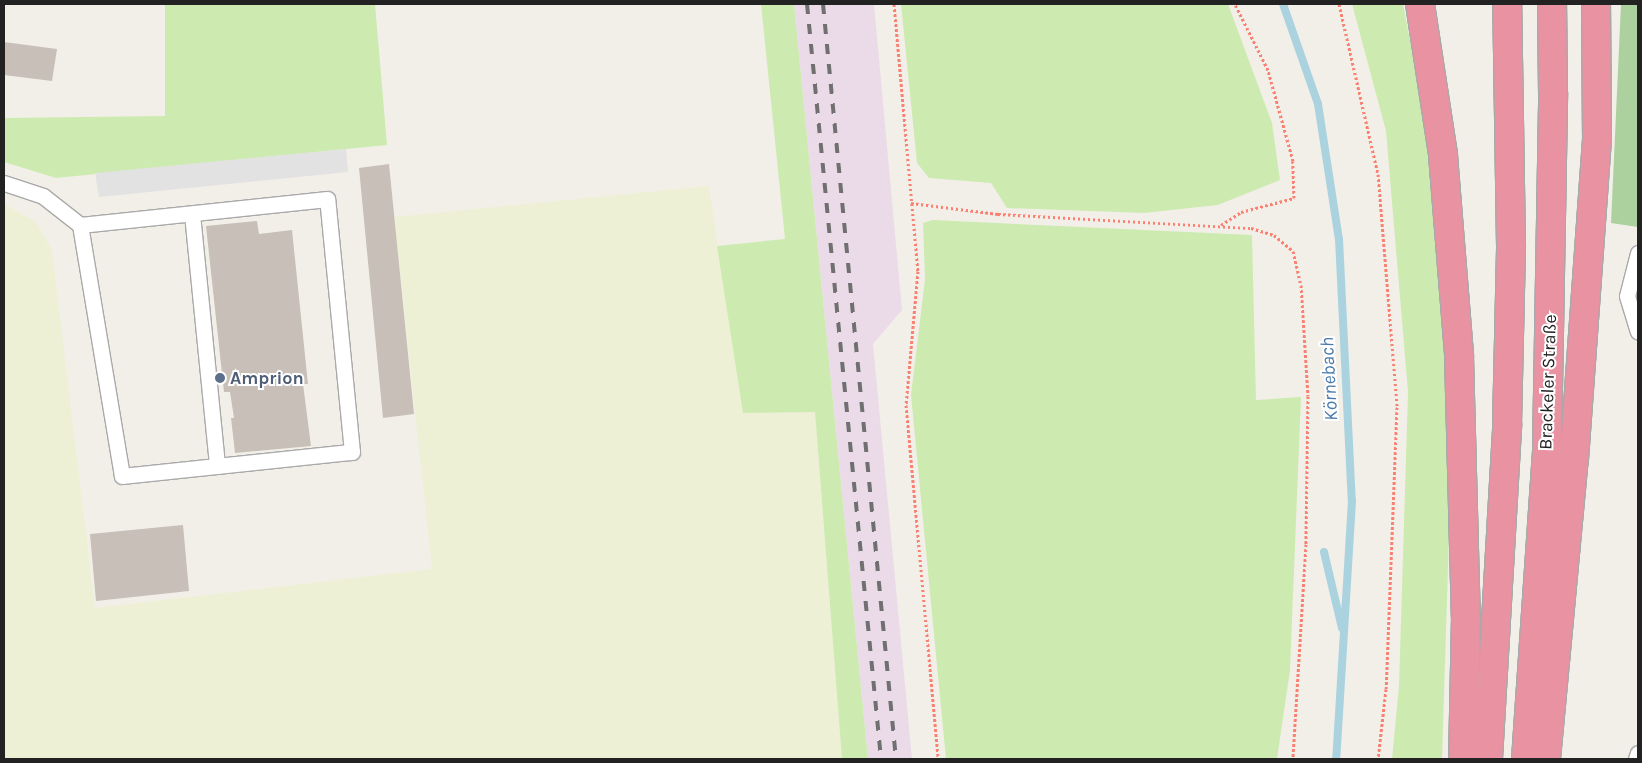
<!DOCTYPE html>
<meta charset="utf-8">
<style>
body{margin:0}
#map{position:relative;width:1642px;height:763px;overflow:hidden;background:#f2efe9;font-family:Karla,sans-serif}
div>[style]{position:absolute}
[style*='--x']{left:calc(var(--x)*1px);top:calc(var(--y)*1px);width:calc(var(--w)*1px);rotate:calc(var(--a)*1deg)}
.industrial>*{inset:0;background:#ebdbe8}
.farmland>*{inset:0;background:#eef0d5}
.grass>*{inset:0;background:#cdebb0}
.forest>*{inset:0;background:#add19e}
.parking>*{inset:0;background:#e2e2e2}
.stream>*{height:8px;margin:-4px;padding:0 4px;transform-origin:4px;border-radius:4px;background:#aad3df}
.building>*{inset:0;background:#c7bfb8}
.path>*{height:3px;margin-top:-1.5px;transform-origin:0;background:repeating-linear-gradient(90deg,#fa8072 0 2.5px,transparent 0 5px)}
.roads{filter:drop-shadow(1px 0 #a9a9a9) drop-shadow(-1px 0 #a9a9a9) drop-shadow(0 1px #a9a9a9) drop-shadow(0 -1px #a9a9a9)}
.lane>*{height:15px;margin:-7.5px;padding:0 7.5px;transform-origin:7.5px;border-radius:7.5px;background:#fff}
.highway>*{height:28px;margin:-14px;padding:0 14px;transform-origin:14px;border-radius:14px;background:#e892a2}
.rail>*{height:4px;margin-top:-2px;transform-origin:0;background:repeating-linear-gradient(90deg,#707070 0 10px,transparent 0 20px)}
.dots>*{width:14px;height:14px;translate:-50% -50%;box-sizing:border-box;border:2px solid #fff;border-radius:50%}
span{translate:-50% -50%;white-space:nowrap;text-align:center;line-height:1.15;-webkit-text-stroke:4px #fff;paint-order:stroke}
.service-label{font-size:18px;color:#4e5e75;font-weight:700}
.left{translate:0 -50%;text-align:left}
.street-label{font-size:18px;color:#222}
.water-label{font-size:19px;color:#4a7aab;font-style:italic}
.frame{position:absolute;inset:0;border:5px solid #222;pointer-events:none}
</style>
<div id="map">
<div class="industrial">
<i style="clip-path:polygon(794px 4px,874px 4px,902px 310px,873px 344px,912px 759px,868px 759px)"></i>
</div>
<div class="farmland">
<i style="clip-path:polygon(709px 186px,743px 413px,815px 412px,842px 759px,4px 759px,4px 204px,37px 223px,52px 251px,95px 608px,432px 569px,394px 217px)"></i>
</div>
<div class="grass">
<i style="clip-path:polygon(165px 4px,375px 4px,387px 145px,56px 178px,4px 162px,4px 118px,165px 116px)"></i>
<i style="clip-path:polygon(761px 4px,794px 4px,868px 759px,842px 759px,815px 412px,743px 413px,717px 246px,785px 239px)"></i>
<i style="clip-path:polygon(901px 4px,1228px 4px,1272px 123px,1280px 180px,1218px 205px,1144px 213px,1007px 208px,991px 183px,929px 178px,917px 163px)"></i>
<i style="clip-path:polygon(1352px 4px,1403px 4px,1427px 130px,1446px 341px,1451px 473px,1442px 759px,1392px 759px,1399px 686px,1408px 392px,1386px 131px)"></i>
<i style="clip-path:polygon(933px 220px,1252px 235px,1256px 400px,1301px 397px,1290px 670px,1277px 759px,946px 759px,911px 395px,925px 279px,923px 223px)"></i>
</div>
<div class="forest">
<i style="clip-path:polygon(1621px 4px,1638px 4px,1638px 227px,1611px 223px)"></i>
</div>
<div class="parking">
<i style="clip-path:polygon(346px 149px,348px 172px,99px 197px,95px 173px)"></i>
</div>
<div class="stream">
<i style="--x:1283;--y:4;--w:106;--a:70.7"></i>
<i style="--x:1318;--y:104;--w:137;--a:81.2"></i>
<i style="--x:1339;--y:239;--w:262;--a:87.2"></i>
<i style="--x:1352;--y:501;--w:258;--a:93.5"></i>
<i style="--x:1324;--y:552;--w:78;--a:76.7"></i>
</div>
<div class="building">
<i style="clip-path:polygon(4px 42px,57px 49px,52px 81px,4px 75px)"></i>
<i style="clip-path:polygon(389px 164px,414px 414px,383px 418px,359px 168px)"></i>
<i style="clip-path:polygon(257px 221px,259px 234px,292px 230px,308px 384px,303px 384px,311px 446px,235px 453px,231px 418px,234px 418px,230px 392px,224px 392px,206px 226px)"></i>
<i style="clip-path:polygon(183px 525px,189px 591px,96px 601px,90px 534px)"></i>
</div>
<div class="path">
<i style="--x:894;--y:4;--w:268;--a:84.9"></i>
<i style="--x:918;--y:271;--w:135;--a:95.1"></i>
<i style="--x:906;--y:405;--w:355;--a:84.8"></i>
<i style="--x:1339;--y:4;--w:174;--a:77.1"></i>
<i style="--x:1378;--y:174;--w:234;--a:85.3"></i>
<i style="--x:1397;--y:407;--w:282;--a:92.2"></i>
<i style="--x:1386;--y:689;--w:70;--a:96.5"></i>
<i style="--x:911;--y:203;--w:88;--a:7.2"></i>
<i style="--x:998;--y:214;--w:253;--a:3.2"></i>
<i style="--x:1251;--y:228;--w:24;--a:17"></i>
<i style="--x:1274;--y:235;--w:25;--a:40"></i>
<i style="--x:1293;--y:251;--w:35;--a:77"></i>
<i style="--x:1301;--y:285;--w:111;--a:86.4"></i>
<i style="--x:1308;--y:396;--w:148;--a:90.8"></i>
<i style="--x:1306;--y:544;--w:215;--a:93.5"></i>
<i style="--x:1221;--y:225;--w:24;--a:-33"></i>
<i style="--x:1241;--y:212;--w:55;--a:-14.8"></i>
<i style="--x:1294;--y:198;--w:37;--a:-92"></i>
<i style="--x:1293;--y:161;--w:94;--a:-105.4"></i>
<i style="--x:1268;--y:70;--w:74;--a:-116.6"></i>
</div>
<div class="roads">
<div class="lane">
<i style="--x:4;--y:183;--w:41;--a:18.4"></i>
<i style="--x:43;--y:196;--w:47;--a:38.1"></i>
<i style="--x:80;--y:225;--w:254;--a:80.5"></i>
<i style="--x:122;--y:476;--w:231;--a:-6"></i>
<i style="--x:352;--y:452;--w:254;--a:-95.6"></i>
<i style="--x:327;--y:199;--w:248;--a:174"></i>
<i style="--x:192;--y:214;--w:253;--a:84.3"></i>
<i style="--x:1638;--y:253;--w:44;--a:104.3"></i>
<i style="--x:1627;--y:296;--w:37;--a:73"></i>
<i style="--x:1636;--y:759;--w:6;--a:-72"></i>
</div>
<div class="highway">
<i style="--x:1420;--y:4;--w:153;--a:81.3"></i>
<i style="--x:1443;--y:155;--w:202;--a:85.4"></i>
<i style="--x:1459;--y:356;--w:261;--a:88.5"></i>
<i style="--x:1466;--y:617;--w:142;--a:91.2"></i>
<i style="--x:1488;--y:759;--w:335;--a:-86.7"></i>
<i style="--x:1507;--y:425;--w:179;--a:-88.7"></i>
<i style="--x:1511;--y:246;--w:242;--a:-90.9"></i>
<i style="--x:1526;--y:759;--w:312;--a:-86.1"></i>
<i style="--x:1547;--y:448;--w:355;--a:-89"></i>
<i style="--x:1553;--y:93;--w:89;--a:-90.6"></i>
<i style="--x:1546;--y:759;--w:300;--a:-84.7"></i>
<i style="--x:1574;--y:460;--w:320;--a:-85.9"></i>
<i style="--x:1597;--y:141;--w:137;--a:-90.4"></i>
</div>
</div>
<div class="rail">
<i style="--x:807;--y:4;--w:759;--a:84.4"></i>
<i style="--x:823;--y:4;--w:759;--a:84.48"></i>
</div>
<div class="dots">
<i style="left:220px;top:378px;background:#5c6f8a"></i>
</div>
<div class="service-label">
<span class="left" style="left:230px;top:378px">Amprion</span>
</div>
<div class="street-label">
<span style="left:1548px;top:382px;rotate:-88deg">Brackeler Straße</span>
</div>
<div class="water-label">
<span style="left:1330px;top:379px;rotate:-93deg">Körnebach</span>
</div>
<div class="frame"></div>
</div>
